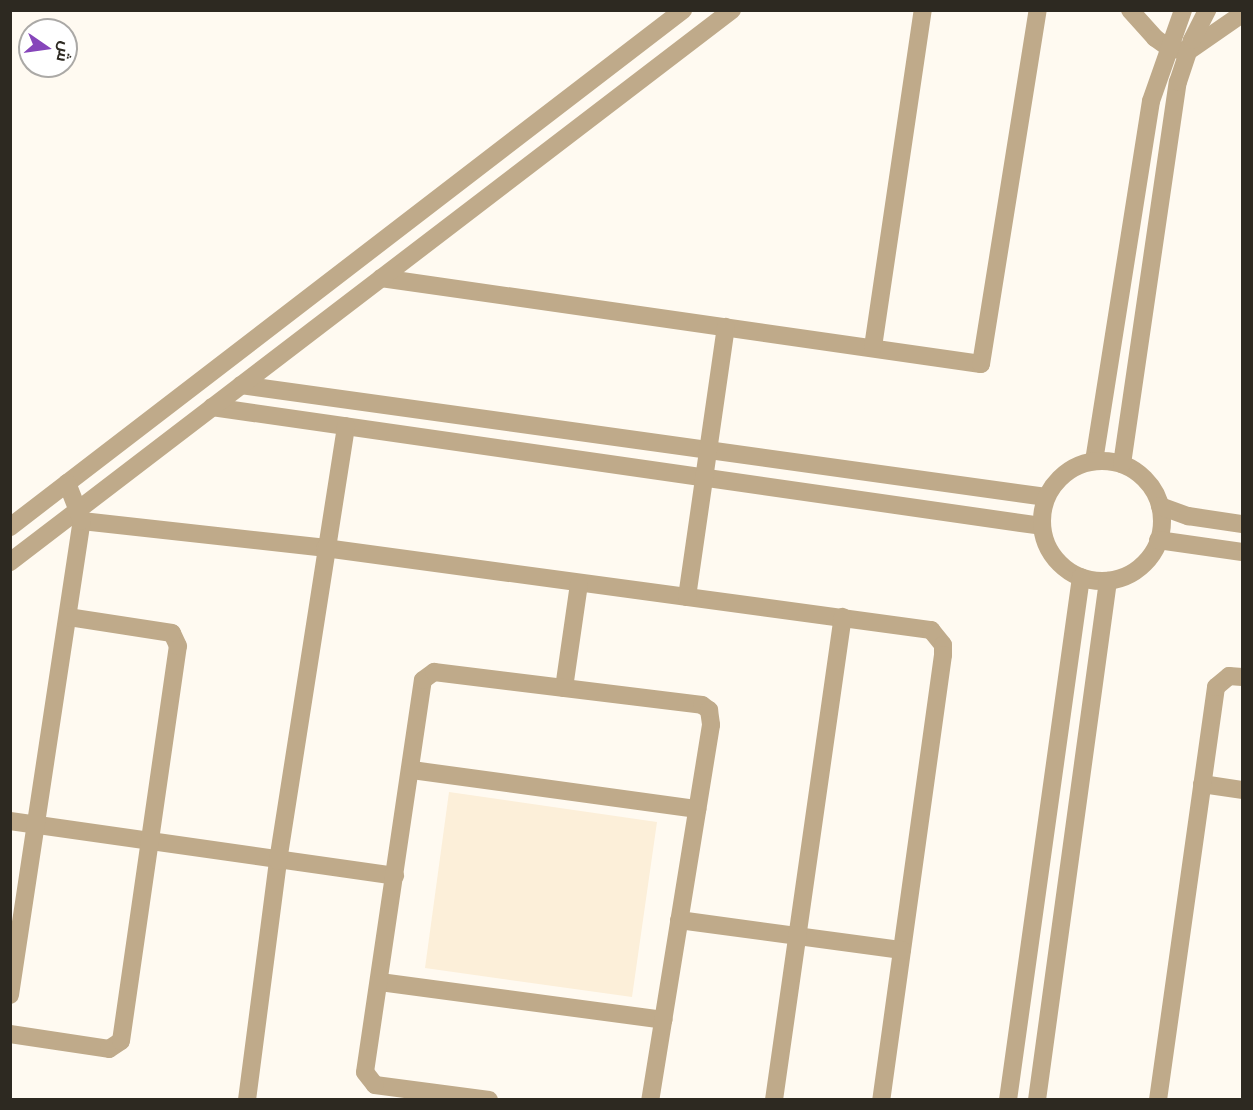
<!DOCTYPE html>
<meta charset="utf-8">
<style>
body{margin:0}
#map{position:relative;width:1253px;height:1110px;overflow:hidden;background:#fffaf1;font-family:Spectral,Cairo,serif}
div>[style]{position:absolute}
[style*='--x']{left:calc(var(--x)*1px);top:calc(var(--y)*1px);width:calc(var(--w)*1px);rotate:calc(var(--a)*1deg)}
.built>*{inset:0;background:#fcefd9}
.minor>*{height:18px;margin:-9px;padding:0 9px;transform-origin:9px;border-radius:9px;background:#bfaa8a}
.minor>.ring{margin:-9px;padding:0;box-sizing:content-box;background:none;border:18px solid #bfaa8a;border-radius:50%}
span{translate:-50% -50%;white-space:nowrap;text-align:center;line-height:1.15;-webkit-text-stroke:6px #fff;paint-order:stroke}
.frame{position:absolute;inset:0;border:12px solid #2d2921;pointer-events:none}
.north{position:absolute;left:18px;top:18px;width:60px;height:60px;box-sizing:border-box;background:#fff;border:2px solid #aba9a6;border-radius:50%;rotate:103deg;font-size:16px;font-weight:700;line-height:24px;text-align:center;color:#2d2921}
.north::after{content:'';display:block;margin:auto;width:21px;height:27px;background:#8645ba;clip-path:polygon(50% 0,100% 100%,50% 72%,0 100%)}
</style>
<div id="map">
<div class="built">
<i style="clip-path:polygon(449px 792px,657px 822px,632px 997px,425px 968px)"></i>
</div>
<div class="minor">
<i style="--x:1130;--y:10;--w:38;--a:48"></i>
<i style="--x:1155;--y:38;--w:16;--a:35"></i>
<i style="--x:1168;--y:47;--w:20;--a:15"></i>
<i style="--x:1187;--y:52;--w:67;--a:-34.6"></i>
<i style="--x:381;--y:278;--w:606;--a:8.16"></i>
<i style="--x:981;--y:364;--w:359;--a:-80.9"></i>
<i style="--x:873;--y:347;--w:341;--a:-81.6"></i>
<i style="--x:241;--y:385;--w:813;--a:7.92"></i>
<i style="--x:212;--y:407;--w:838;--a:8.16"></i>
<i style="--x:1094;--y:461;--w:364;--a:-81"></i>
<i style="--x:1151;--y:101;--w:96;--a:-70.6"></i>
<i class="ring" style="left:1042px;top:461px;width:102px;height:102px"></i>
<i style="--x:1122;--y:464;--w:386;--a:-81.7"></i>
<i style="--x:1178;--y:82;--w:44;--a:-71.6"></i>
<i style="--x:1192;--y:40;--w:34;--a:-63"></i>
<i style="--x:1160;--y:506;--w:30;--a:20"></i>
<i style="--x:1188;--y:516;--w:55;--a:8.4"></i>
<i style="--x:82;--y:521;--w:244;--a:6.3"></i>
<i style="--x:325;--y:548;--w:612;--a:7.71"></i>
<i style="--x:931;--y:630;--w:19;--a:51"></i>
<i style="--x:943;--y:645;--w:10;--a:90"></i>
<i style="--x:943;--y:655;--w:449;--a:97.9"></i>
<i style="--x:10;--y:527;--w:849;--a:-37.53"></i>
<i style="--x:1158;--y:540;--w:85;--a:8.1"></i>
<i style="--x:10;--y:562;--w:909;--a:-37.4"></i>
<i style="--x:687;--y:597;--w:273;--a:-81.8"></i>
<i style="--x:564;--y:688;--w:105;--a:-81.8"></i>
<i style="--x:412;--y:770;--w:288;--a:7.8"></i>
<i style="--x:1202;--y:784;--w:40;--a:8.5"></i>
<i style="--x:10;--y:821;--w:389;--a:8.1"></i>
<i style="--x:679;--y:920;--w:225;--a:7.7"></i>
<i style="--x:380;--y:982;--w:286;--a:7.6"></i>
<i style="--x:10;--y:995;--w:479;--a:-81.4"></i>
<i style="--x:82;--y:521;--w:41;--a:-111.5"></i>
<i style="--x:10;--y:1034;--w:100;--a:8.6"></i>
<i style="--x:109;--y:1049;--w:14;--a:-34"></i>
<i style="--x:121;--y:1041;--w:399;--a:-81.8"></i>
<i style="--x:178;--y:646;--w:14;--a:-115"></i>
<i style="--x:172;--y:633;--w:104;--a:-171.2"></i>
<i style="--x:247;--y:1100;--w:241;--a:-82.6"></i>
<i style="--x:278;--y:861;--w:440;--a:-81.1"></i>
<i style="--x:489;--y:1100;--w:115;--a:-172.5"></i>
<i style="--x:375;--y:1085;--w:16;--a:-128"></i>
<i style="--x:365;--y:1072;--w:396;--a:-81.6"></i>
<i style="--x:423;--y:680;--w:14;--a:-36"></i>
<i style="--x:434;--y:672;--w:270;--a:7"></i>
<i style="--x:702;--y:705;--w:9;--a:36"></i>
<i style="--x:709;--y:710;--w:15;--a:82"></i>
<i style="--x:711;--y:725;--w:380;--a:99.2"></i>
<i style="--x:774;--y:1100;--w:488;--a:-81.9"></i>
<i style="--x:1008;--y:1100;--w:528;--a:-82.05"></i>
<i style="--x:1037;--y:1100;--w:524;--a:-82.21"></i>
<i style="--x:1158;--y:1100;--w:417;--a:-82"></i>
<i style="--x:1216;--y:687;--w:17;--a:-40"></i>
<i style="--x:1229;--y:676;--w:13;--a:4"></i>
</div>
<div class="frame"></div>
<div class="north">ش</div>
</div>
